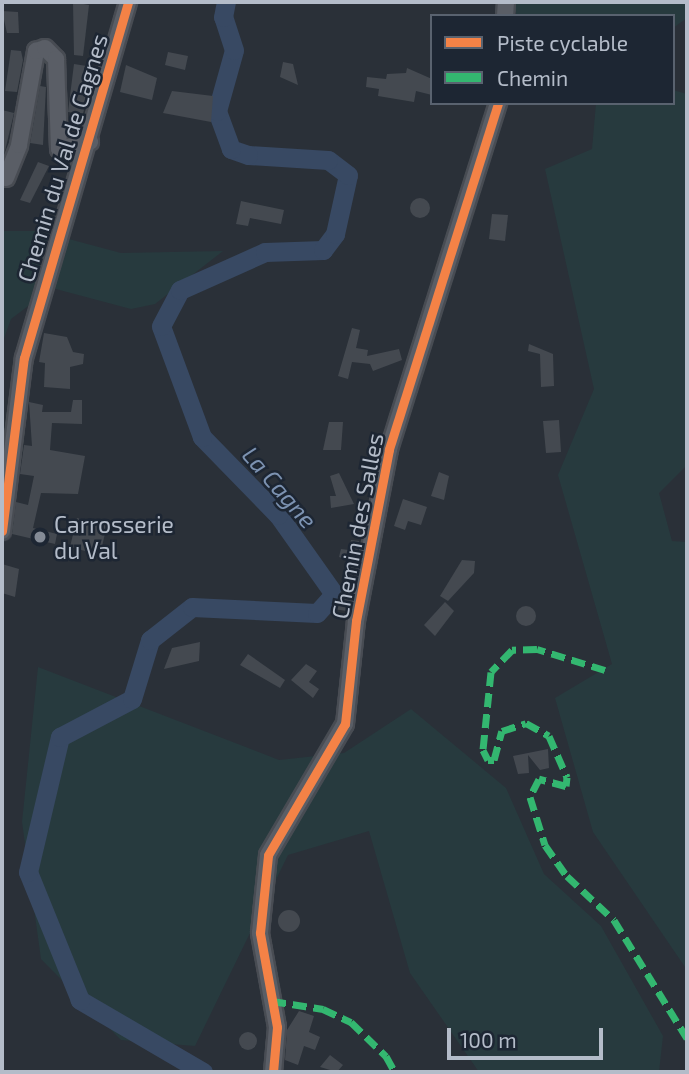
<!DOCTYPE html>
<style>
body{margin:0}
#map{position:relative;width:689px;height:1074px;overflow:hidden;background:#2a3038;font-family:"Exo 2",sans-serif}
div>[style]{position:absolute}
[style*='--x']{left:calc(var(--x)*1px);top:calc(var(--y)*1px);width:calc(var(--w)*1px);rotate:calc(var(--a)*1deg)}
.green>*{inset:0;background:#273a3e}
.river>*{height:19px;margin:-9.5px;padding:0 9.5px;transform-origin:9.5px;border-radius:9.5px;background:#384963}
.building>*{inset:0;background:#444950}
.round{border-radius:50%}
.roads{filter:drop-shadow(2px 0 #484c53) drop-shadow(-2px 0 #484c53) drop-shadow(0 2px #484c53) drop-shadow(0 -2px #484c53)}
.minor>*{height:16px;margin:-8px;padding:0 8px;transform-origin:8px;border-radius:8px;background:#5a5e66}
.quiet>*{height:7px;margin-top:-3.5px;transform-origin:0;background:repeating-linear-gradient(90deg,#33b770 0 14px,transparent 0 21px)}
.cycleway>*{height:9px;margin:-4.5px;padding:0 4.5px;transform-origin:4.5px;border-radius:4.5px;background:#f48246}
.dots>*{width:19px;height:19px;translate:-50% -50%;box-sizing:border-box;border:4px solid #1d2633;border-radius:50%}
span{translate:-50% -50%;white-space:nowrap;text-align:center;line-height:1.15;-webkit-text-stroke:5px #1d2633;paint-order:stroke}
.street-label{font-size:23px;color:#b4bcc9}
.poi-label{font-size:23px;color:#b4bcc9}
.left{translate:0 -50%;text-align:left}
.water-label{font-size:24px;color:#7c92b1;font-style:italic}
.frame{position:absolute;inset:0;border:4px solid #b4bcc9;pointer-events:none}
.legend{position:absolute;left:430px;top:14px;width:245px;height:91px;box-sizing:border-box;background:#1d2633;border:2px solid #59626f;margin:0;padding:9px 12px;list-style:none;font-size:21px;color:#b4bcc9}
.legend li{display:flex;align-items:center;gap:14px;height:35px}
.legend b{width:35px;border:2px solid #59626f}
.scale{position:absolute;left:447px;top:1028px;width:156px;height:32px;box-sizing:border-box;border:4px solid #b4bcc9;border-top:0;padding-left:9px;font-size:21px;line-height:24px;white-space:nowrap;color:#b4bcc9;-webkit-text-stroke:5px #1d2633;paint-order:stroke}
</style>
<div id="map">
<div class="green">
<i style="clip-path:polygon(516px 2px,687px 2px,687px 18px,673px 28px,673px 16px,516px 16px)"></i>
<i style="clip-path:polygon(673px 90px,687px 94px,687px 465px,659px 493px,672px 541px,687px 542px,687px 970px,593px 832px,555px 698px,612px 664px,558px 475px,594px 389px,545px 169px,592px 149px,596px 103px,673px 103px)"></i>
<i style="clip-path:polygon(2px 231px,39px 231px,121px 253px,223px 251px,155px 304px,131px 309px,52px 288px,11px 319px,2px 344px)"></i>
<i style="clip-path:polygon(38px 667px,279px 760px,344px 753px,411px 709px,506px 788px,544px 874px,601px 926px,663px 1036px,659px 1072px,479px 1072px,410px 973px,369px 831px,288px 855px,195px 1046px,121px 1040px,41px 959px,22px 822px)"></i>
</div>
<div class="river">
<i style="--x:203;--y:1072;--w:143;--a:-149.7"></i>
<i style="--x:80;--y:1000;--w:138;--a:-112.1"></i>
<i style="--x:28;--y:872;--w:139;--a:-76.7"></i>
<i style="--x:60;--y:737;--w:81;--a:-27.8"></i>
<i style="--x:132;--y:699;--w:62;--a:-73"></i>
<i style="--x:150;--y:640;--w:53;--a:-38.2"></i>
<i style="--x:192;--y:607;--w:125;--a:2.7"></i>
<i style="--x:317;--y:613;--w:25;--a:-48"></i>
<i style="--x:334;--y:594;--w:97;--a:-125.3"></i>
<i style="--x:278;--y:515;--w:109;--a:-134.3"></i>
<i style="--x:202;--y:437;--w:118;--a:-110.3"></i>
<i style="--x:161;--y:326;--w:41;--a:-62.2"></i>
<i style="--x:180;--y:290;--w:93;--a:-24.1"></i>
<i style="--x:265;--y:252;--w:58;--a:-2"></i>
<i style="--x:323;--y:250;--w:20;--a:-53"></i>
<i style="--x:335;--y:234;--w:60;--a:-77.6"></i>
<i style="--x:348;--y:175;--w:25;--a:-143"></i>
<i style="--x:328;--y:160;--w:80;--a:-176.4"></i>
<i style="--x:248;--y:155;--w:18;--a:-161"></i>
<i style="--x:231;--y:149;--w:40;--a:-110.2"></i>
<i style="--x:217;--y:111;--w:63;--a:-74.4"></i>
<i style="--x:234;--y:50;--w:35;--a:-108"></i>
<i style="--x:223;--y:17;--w:15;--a:-79"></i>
</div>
<div class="building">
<i style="clip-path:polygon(73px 2px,89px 5px,83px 56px,74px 55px)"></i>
<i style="clip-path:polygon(2px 11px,18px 12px,19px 33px,7px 33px)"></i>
<i style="clip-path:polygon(11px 50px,21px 51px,23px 60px,17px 92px,5px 91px)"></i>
<i style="clip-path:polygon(168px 52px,188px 56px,185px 70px,165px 65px)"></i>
<i style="clip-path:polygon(283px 62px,293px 64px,298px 85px,280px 77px)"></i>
<i style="clip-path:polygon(74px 64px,93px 67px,83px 114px,68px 112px)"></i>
<i style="clip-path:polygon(126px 65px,157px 78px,152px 100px,120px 92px)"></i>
<i style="clip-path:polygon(407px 68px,432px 79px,432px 95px,416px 91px,414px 102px,378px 96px,379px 89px,366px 87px,367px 77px,386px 79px,387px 74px,406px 73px)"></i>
<i style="clip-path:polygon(40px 86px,46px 87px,43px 145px,30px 143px)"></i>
<i style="clip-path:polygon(172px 91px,213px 96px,211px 122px,163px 113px)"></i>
<i style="clip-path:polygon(2px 110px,14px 113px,4px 155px,2px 155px)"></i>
<i style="clip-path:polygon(38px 162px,49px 166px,30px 203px,20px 200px)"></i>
<i class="round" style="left:410px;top:198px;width:20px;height:20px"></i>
<i style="clip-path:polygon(241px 201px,284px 210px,281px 224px,250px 218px,248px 226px,236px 224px)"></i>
<i style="clip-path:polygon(492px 214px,508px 215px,505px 241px,489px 239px)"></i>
<i style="clip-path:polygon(352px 328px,360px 330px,356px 348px,368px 350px,367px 356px,399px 349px,402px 360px,373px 371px,370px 364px,352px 362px,348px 379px,338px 376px)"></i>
<i style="clip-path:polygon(44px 333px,67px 337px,73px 352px,84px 354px,83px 364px,70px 367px,70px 389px,44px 387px,45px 363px,39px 362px)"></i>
<i style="clip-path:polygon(529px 344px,553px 354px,554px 386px,541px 387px,540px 354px,528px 351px)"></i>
<i style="clip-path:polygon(73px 400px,82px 400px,82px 424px,52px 423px,50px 450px,85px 456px,78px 494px,41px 493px,33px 528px,57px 534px,55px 544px,12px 534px,16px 502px,28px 505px,34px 476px,20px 474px,24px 445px,32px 446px,29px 402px,43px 405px,42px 412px,71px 412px)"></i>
<i style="clip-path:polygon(559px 420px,561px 452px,546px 453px,543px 421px)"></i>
<i style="clip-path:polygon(329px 422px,343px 422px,341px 450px,323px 450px)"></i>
<i style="clip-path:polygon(439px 472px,449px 476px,444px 500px,431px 496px)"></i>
<i style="clip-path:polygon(339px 473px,354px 504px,331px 508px,330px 496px,336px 496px,330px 476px)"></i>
<i style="clip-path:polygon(403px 499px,427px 507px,421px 525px,408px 521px,405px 530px,394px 526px)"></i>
<i style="clip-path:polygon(77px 518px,107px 525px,100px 555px,70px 547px)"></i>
<i style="clip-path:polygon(351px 540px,359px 541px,347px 611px,333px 609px,347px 577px,349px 560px,339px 557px,341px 549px,349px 550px)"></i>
<i style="clip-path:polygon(462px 560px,475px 561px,474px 573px,448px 601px,440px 596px)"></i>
<i style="clip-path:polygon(2px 564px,19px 569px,15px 597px,2px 593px)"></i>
<i style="clip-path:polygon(445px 602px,454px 611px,435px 636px,424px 625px)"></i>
<i class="round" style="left:516px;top:606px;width:20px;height:20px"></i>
<i style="clip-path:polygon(200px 642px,199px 661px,164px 669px,172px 648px)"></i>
<i style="clip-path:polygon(248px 654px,285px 680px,280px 688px,240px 665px)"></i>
<i style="clip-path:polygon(306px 664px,317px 671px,309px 682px,319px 689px,313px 698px,291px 680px)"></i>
<i style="clip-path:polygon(548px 749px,549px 768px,540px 770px,528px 755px,529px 773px,518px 774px,513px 756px)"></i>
<i class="round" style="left:278px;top:910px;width:22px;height:22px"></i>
<i style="clip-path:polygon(299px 1011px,314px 1016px,309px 1032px,320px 1037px,315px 1050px,304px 1046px,298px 1065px,285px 1060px,287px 1030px)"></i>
<i class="round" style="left:239px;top:1032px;width:18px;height:18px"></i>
<i style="clip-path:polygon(330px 1055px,343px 1065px,337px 1072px,320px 1067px)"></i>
</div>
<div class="roads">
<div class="minor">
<i style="--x:505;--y:16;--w:14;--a:-86"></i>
<i style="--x:6;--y:178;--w:35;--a:-68"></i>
<i style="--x:19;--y:145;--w:96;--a:-79.7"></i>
<i style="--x:36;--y:51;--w:9;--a:-18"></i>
<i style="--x:45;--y:48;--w:16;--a:45"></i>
<i style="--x:56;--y:59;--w:90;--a:88.1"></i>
<i style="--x:59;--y:149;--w:32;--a:-13"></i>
<i style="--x:2;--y:531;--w:174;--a:-82.8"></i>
<i style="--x:24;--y:358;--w:371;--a:-73.7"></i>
<i style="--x:273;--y:1072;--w:45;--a:-84.9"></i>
<i style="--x:277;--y:1027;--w:96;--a:-100.3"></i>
<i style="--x:260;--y:933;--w:78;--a:-84.1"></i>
<i style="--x:268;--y:855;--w:152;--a:-59.6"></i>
<i style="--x:345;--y:724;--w:104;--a:-83.9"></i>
<i style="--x:356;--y:621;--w:175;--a:-79.1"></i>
<i style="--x:389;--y:449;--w:363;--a:-72.5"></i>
</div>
</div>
<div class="quiet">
<i style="--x:605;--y:670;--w:71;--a:-162.8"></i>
<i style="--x:537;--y:649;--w:25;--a:178"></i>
<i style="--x:512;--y:650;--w:30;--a:134"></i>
<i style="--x:491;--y:672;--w:78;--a:95.9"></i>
<i style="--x:483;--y:750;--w:11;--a:63"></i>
<i style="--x:488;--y:760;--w:6;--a:0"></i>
<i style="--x:494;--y:760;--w:30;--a:-75"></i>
<i style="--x:502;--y:731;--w:25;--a:-18"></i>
<i style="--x:526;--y:723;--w:26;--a:29"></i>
<i style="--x:549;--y:736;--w:45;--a:66.3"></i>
<i style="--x:567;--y:777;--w:9;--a:96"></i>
<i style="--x:566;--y:786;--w:28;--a:-165"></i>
<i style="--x:539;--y:779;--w:20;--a:117"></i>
<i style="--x:530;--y:797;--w:50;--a:72.6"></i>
<i style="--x:545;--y:845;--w:38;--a:55"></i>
<i style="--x:567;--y:876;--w:64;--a:43.1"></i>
<i style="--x:614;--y:920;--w:139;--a:58.3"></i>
<i style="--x:272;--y:1001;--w:52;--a:8.9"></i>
<i style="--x:323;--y:1009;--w:31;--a:25"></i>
<i style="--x:351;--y:1022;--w:49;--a:44.2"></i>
<i style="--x:386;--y:1056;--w:18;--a:61"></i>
</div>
<div class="cycleway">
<i style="--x:2;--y:531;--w:174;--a:-82.8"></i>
<i style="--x:24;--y:358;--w:371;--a:-73.7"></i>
<i style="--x:273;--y:1072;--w:45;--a:-84.9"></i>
<i style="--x:277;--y:1027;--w:96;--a:-100.3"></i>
<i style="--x:260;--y:933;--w:78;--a:-84.1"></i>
<i style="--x:268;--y:855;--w:152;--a:-59.6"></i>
<i style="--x:345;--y:724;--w:104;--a:-83.9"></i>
<i style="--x:356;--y:621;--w:175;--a:-79.1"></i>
<i style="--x:389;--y:449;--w:363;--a:-72.5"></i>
</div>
<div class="dots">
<i style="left:40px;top:537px;background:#848b96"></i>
</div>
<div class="street-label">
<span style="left:62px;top:158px;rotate:-73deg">Chemin du Val de Cagnes</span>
<span style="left:357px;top:526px;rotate:-79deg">Chemin des Salles</span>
</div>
<div class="poi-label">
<span class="left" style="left:54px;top:537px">Carrosserie<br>du Val</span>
</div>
<div class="water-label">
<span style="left:280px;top:487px;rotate:49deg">La Cagne</span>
</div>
<div class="frame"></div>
<ul class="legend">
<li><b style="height:9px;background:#f48246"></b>Piste cyclable</li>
<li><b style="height:9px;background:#33b770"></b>Chemin</li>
</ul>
<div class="scale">100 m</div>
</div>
